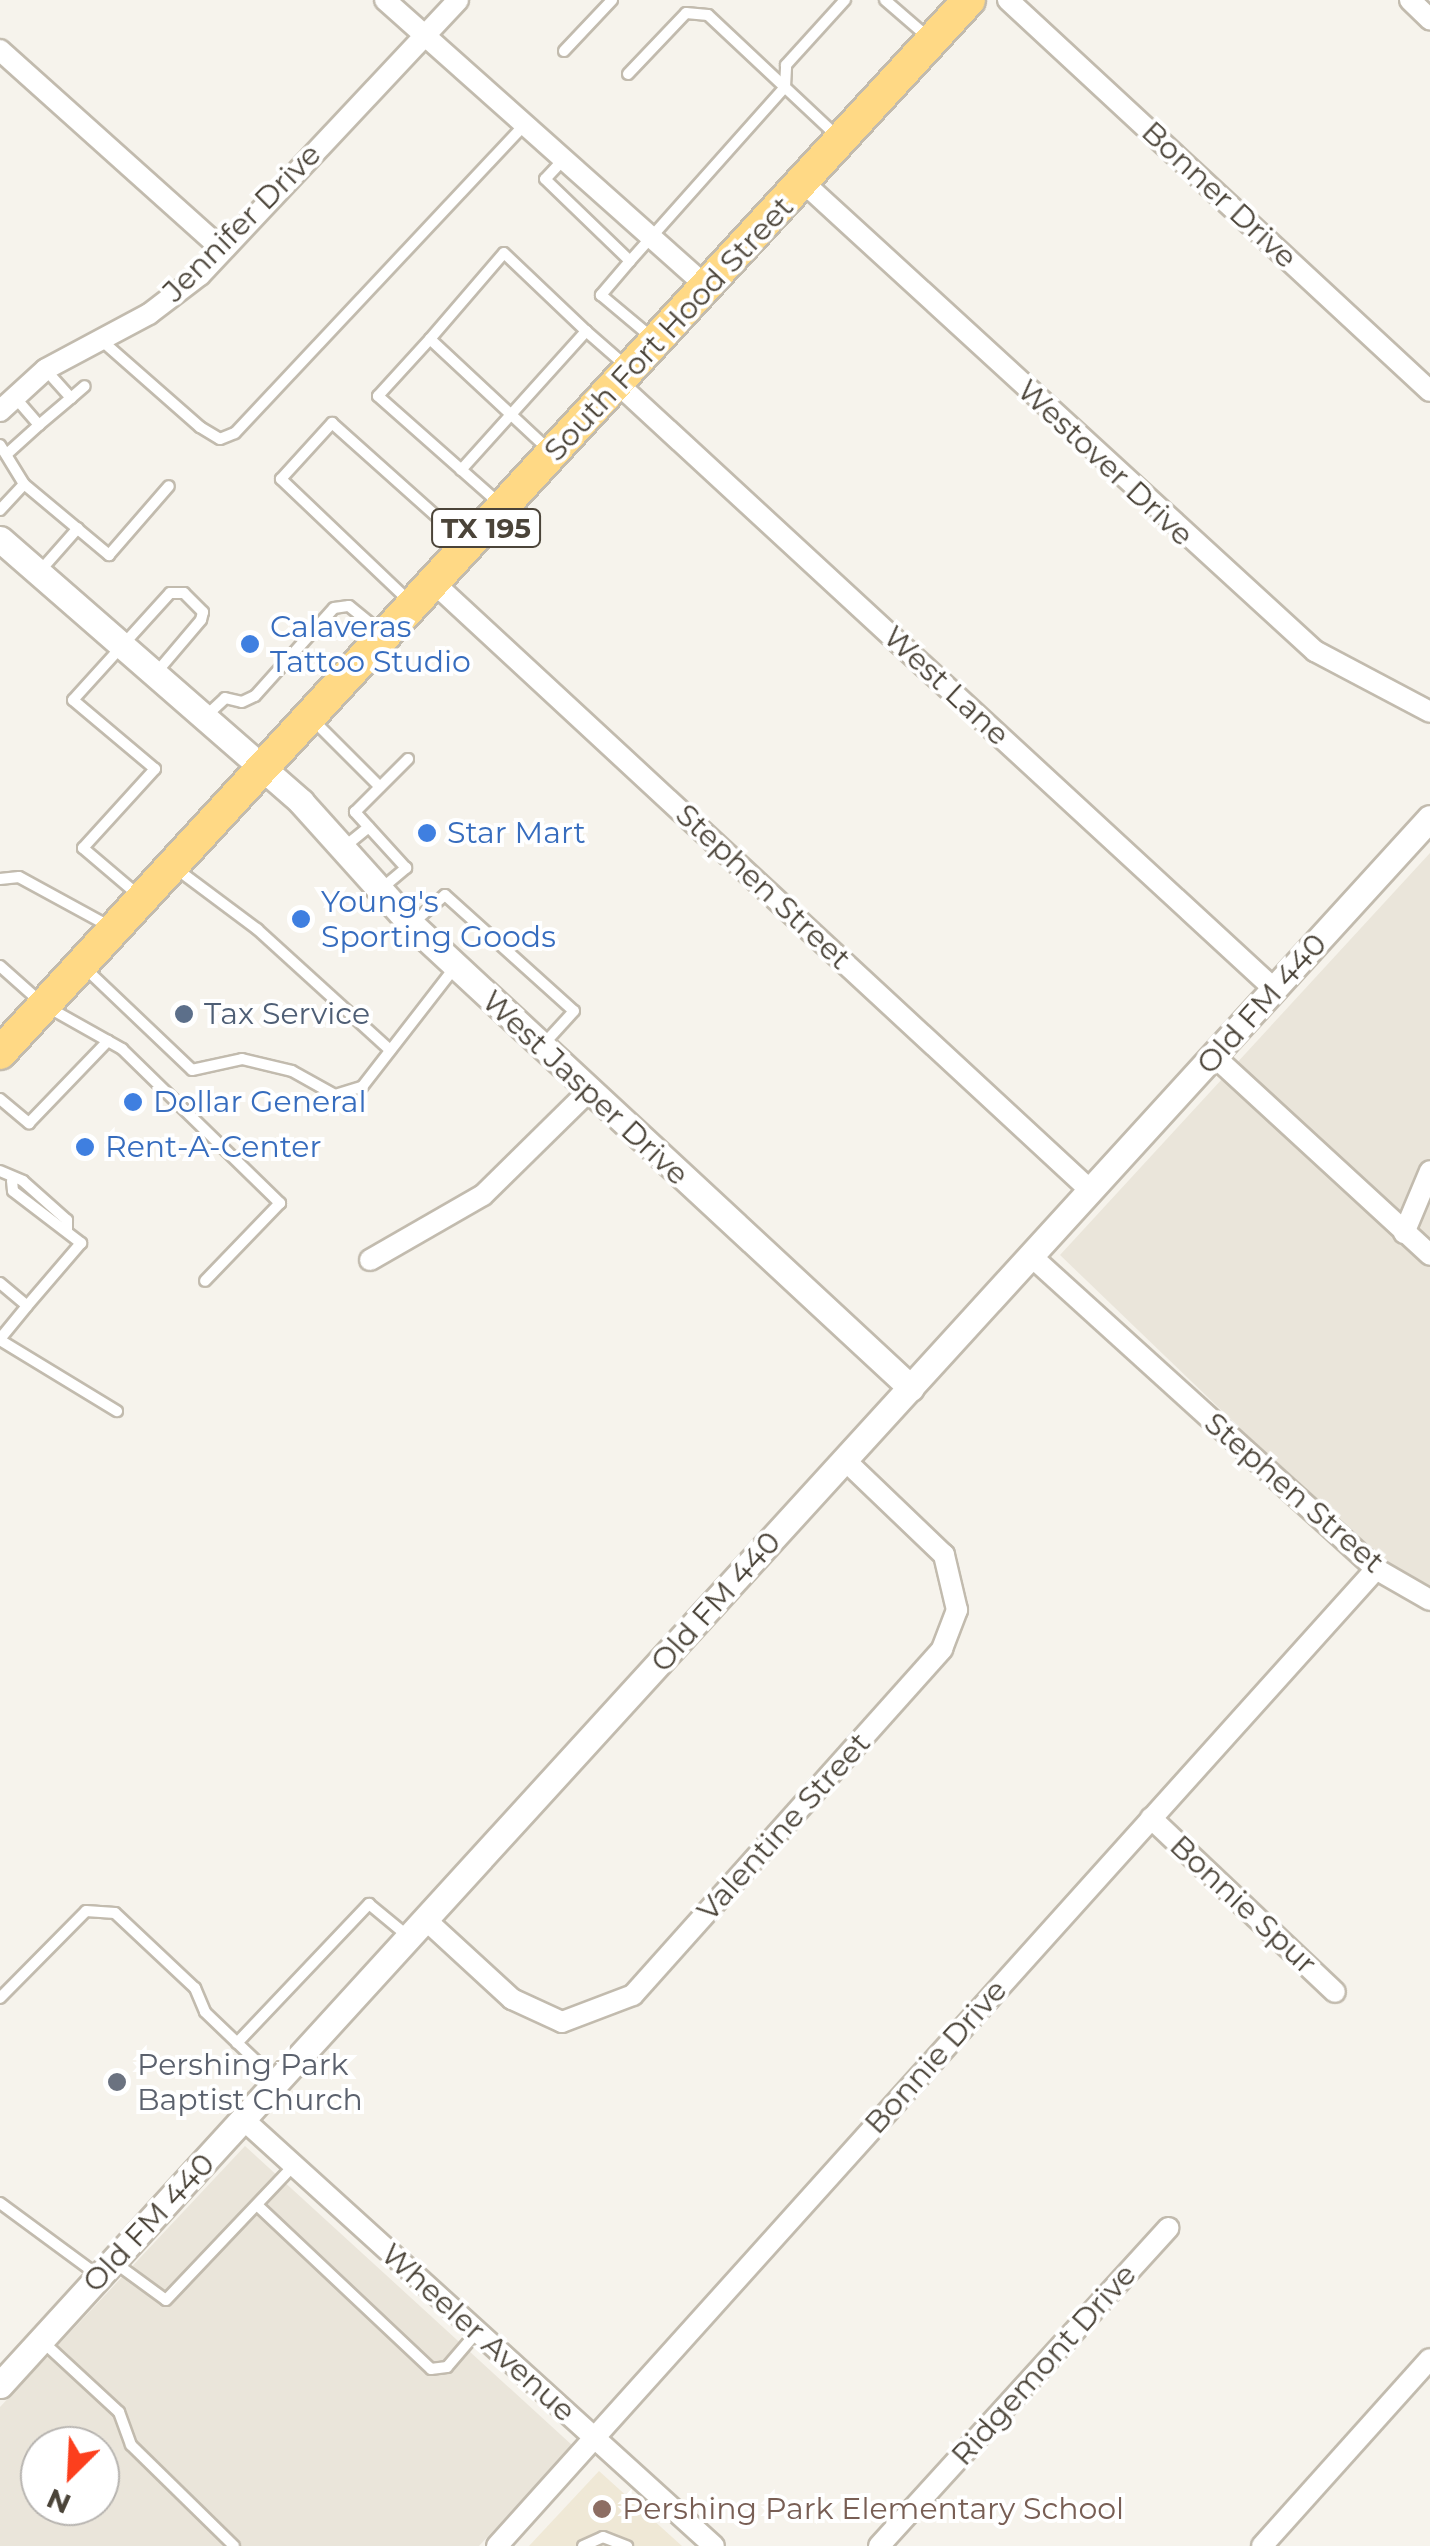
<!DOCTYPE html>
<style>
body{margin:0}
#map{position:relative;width:1430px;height:2546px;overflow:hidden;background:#f6f3ec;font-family:Montserrat,sans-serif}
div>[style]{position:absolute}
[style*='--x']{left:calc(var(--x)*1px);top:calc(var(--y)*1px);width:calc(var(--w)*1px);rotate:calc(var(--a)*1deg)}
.residential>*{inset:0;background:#eae5da}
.education>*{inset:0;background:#efe8d6}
.roads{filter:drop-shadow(2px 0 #c2bbae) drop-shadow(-2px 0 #c2bbae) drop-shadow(0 2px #c2bbae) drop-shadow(0 -2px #c2bbae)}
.service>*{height:10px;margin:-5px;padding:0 5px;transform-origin:5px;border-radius:5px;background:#fff}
.minor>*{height:20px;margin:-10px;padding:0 10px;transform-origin:10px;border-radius:10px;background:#fff}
.tertiary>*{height:25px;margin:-12.5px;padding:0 12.5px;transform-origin:12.5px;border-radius:12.5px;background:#fff}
.trunk>*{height:32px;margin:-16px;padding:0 16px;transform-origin:16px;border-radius:16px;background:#ffd985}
.dots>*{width:28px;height:28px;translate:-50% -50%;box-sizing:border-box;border:5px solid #fff;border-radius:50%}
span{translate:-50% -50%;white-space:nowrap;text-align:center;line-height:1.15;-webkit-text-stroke:8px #fff;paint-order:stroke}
.shield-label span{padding:2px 8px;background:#fff;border:2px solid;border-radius:8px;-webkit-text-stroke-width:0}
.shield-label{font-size:28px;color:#4b4439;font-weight:700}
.street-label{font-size:30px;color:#4b4439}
.shop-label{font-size:30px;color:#366cbe}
.left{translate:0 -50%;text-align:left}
.service-label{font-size:30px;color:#4e5e75}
.worship-label{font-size:30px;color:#5b616d}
.education-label{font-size:30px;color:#785e54}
.north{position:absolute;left:20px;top:2426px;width:100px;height:100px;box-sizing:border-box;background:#fff;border:2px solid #b7b4b0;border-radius:50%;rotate:204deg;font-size:28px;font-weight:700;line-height:40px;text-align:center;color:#4b4439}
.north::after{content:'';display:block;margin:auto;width:35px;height:45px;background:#fc3f1d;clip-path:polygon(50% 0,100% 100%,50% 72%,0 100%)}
</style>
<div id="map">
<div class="residential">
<i style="clip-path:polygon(1430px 853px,1430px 1611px,1060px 1255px)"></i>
<i style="clip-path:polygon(evenodd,245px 2146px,573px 2446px,479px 2546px,0 2546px,0 2407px,245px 2146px,40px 2446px,100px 2446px,100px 2506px,40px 2506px,40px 2446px)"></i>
</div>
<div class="education">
<i style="clip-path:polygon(599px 2471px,682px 2546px,529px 2546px)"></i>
</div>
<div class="roads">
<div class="service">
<i style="--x:885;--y:0;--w:60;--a:40.9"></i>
<i style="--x:564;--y:51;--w:70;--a:-46.7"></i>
<i style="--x:628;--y:74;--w:84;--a:-46.4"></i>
<i style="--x:686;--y:13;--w:22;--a:5"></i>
<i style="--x:708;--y:15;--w:177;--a:43.2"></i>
<i style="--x:563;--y:160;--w:26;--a:133"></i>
<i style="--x:545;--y:179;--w:118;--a:44"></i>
<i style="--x:630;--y:261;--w:233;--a:-48.3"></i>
<i style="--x:785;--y:87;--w:22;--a:-87"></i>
<i style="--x:786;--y:65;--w:88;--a:-47.8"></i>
<i style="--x:630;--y:261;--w:45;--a:130.5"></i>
<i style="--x:601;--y:295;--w:64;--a:39.9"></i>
<i style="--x:430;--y:339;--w:113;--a:-49.3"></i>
<i style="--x:504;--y:253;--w:113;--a:43.6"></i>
<i style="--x:101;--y:340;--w:132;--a:41.3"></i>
<i style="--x:200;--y:427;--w:23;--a:31"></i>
<i style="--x:220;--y:439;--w:16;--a:-22"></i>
<i style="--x:235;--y:433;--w:422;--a:-46.8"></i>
<i style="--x:71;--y:398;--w:18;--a:-41"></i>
<i style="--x:39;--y:425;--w:42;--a:-40.2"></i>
<i style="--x:71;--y:398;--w:38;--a:-132"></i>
<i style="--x:0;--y:445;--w:46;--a:58.4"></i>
<i style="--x:8;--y:453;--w:42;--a:-42.1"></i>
<i style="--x:39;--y:425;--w:37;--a:-131"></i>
<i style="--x:461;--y:470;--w:187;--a:-48"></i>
<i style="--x:586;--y:331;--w:52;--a:41.1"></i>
<i style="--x:500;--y:504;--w:163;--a:-138.5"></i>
<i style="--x:378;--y:396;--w:77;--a:-47.6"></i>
<i style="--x:430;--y:339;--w:164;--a:43"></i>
<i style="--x:0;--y:510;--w:35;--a:-47"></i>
<i style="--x:24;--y:484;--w:111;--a:39.9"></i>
<i style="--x:109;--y:555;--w:91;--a:-49"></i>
<i style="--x:40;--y:571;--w:57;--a:-48.5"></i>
<i style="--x:409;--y:601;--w:177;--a:-136.4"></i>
<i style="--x:281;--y:479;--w:76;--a:-47.7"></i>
<i style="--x:332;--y:423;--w:176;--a:41.8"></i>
<i style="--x:206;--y:716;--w:26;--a:-43"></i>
<i style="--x:225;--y:698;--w:17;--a:13"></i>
<i style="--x:242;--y:702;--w:14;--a:-25"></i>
<i style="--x:255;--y:696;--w:118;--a:-48.1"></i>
<i style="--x:334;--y:608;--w:15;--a:-8"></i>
<i style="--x:349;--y:606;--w:41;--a:39.1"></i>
<i style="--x:314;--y:721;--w:93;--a:45"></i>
<i style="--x:343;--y:848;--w:33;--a:-39"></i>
<i style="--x:178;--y:870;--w:99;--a:36.8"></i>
<i style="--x:257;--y:929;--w:180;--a:42.3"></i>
<i style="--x:0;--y:879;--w:19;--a:-6"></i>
<i style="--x:19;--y:877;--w:102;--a:28.6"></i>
<i style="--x:381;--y:889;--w:33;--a:-40"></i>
<i style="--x:406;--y:868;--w:76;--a:-132.3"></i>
<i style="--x:355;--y:812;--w:75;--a:-45"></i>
<i style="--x:137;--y:894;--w:71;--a:-139.6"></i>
<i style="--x:83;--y:848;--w:107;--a:-47.7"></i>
<i style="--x:155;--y:769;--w:107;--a:-139.9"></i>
<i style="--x:73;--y:700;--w:144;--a:-47.8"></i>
<i style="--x:170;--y:593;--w:14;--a:0"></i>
<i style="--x:184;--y:593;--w:27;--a:45"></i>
<i style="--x:203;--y:612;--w:8;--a:104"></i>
<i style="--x:201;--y:620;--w:70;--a:130.3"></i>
<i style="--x:414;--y:922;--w:41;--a:-41.1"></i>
<i style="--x:445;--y:895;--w:173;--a:42"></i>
<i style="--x:574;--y:1011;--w:47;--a:132.4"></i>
<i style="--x:0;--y:966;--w:59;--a:41.6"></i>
<i style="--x:44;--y:1005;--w:90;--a:29.4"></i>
<i style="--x:122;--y:1049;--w:221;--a:44.3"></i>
<i style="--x:280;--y:1203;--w:108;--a:133.9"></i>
<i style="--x:86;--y:969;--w:146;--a:43.6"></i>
<i style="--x:192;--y:1070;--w:51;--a:-12.4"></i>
<i style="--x:242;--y:1059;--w:51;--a:13.5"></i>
<i style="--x:292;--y:1071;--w:49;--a:29.2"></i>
<i style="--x:335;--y:1095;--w:28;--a:-17"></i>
<i style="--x:362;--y:1087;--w:152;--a:-52.2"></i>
<i style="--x:0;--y:1099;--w:38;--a:40"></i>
<i style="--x:29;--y:1123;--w:114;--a:-46.1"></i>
<i style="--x:0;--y:1171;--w:25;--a:23"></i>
<i style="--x:23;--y:1181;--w:59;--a:41.6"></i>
<i style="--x:67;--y:1220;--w:10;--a:90"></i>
<i style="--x:12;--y:1181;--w:10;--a:84"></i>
<i style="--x:13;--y:1191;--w:86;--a:37.4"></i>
<i style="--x:81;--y:1243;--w:83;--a:130.6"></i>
<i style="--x:0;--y:1283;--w:35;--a:40"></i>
<i style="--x:27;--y:1306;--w:43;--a:129.3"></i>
<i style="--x:0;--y:1340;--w:137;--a:31.3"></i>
<i style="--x:0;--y:1998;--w:122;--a:-45.3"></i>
<i style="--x:86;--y:1911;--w:29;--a:4"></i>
<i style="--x:115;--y:1913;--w:110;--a:43.2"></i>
<i style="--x:195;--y:1988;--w:26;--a:67"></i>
<i style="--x:205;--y:2012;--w:97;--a:43.7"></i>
<i style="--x:237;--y:2043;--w:192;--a:-46.5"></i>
<i style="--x:369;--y:1904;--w:52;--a:39.5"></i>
<i style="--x:0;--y:2203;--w:123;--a:36.4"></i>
<i style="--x:257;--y:2205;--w:239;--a:43.3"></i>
<i style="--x:431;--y:2369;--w:16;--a:-7"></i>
<i style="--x:447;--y:2367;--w:46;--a:-49.4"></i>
<i style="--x:114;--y:2262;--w:64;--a:36.2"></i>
<i style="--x:166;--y:2300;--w:186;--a:-46.5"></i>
<i style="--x:42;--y:2341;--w:105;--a:42.7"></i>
<i style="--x:119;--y:2412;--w:35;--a:70"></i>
<i style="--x:131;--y:2445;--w:144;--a:44.4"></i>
<i style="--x:583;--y:2546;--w:22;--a:-24"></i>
<i style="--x:603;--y:2537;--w:26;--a:21"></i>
</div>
<div class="minor">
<i style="--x:385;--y:0;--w:431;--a:41.7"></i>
<i style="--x:1008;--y:0;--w:575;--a:42.82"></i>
<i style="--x:1410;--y:0;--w:28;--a:44"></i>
<i style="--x:0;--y:50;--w:297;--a:41.9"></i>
<i style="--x:804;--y:183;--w:693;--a:42.49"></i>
<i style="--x:1315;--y:651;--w:130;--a:27.9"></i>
<i style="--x:618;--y:384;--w:892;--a:42.68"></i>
<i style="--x:0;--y:411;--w:62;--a:-42.4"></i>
<i style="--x:46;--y:369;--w:117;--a:-28.1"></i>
<i style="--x:149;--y:314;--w:64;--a:-37.4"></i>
<i style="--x:200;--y:275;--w:377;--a:-46.8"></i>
<i style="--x:434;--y:583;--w:895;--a:42.78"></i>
<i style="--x:1215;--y:1057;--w:292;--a:42.6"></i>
<i style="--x:1404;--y:1233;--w:67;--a:-67.2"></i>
<i style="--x:1031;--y:1256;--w:466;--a:42.2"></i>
<i style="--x:1376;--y:1569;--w:62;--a:29.9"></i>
<i style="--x:370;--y:1260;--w:130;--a:-29.9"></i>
<i style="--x:483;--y:1195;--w:148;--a:-44.5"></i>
<i style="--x:1151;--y:1818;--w:253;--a:43.4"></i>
<i style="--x:426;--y:1920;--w:117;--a:42.6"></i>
<i style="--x:512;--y:1999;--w:55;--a:24.7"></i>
<i style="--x:562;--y:2022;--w:76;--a:-20.8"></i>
<i style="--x:633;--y:1995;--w:464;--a:-48.2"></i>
<i style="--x:942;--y:1649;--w:42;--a:-69"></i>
<i style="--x:957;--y:1610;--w:57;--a:-103.3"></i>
<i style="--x:944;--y:1555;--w:137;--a:-136.2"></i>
<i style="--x:244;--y:2120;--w:634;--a:42.19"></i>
<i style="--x:497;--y:2546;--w:1314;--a:-48.02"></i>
<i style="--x:879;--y:2546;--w:430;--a:-47.7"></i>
<i style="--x:1262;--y:2546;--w:251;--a:-48.1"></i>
</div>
<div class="tertiary">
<i style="--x:0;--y:539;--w:400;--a:41.1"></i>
<i style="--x:301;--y:802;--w:164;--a:48"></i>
<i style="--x:411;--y:924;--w:682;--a:42.86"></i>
<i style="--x:0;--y:2385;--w:2121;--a:-47.62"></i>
</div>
<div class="trunk">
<i style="--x:0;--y:1053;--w:1431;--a:-47.38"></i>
</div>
</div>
<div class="dots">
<i style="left:250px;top:644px;background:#3f7fe0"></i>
<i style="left:427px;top:833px;background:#3f7fe0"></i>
<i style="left:301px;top:919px;background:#3f7fe0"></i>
<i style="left:184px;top:1014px;background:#5c6f8a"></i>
<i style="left:133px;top:1102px;background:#3f7fe0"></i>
<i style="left:85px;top:1147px;background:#3f7fe0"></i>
<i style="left:117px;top:2082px;background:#6b7280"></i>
<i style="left:602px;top:2509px;background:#8d6e63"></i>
</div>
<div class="shield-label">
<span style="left:486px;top:528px">TX 195</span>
</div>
<div class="street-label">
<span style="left:1219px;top:195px;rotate:43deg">Bonner Drive</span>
<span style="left:242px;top:223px;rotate:-45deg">Jennifer Drive</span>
<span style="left:669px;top:329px;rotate:-47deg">South Fort Hood Street</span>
<span style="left:1105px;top:463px;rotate:43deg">Westover Drive</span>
<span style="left:946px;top:686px;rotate:43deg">West Lane</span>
<span style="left:763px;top:887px;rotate:43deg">Stephen Street</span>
<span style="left:1262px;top:1004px;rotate:-48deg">Old FM 440</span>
<span style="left:585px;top:1088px;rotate:43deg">West Jasper Drive</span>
<span style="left:1294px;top:1493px;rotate:41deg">Stephen Street</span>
<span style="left:716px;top:1602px;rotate:-48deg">Old FM 440</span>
<span style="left:784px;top:1827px;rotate:-48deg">Valentine Street</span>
<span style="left:1243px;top:1905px;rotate:43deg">Bonnie Spur</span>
<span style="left:936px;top:2057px;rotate:-48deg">Bonnie Drive</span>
<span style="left:149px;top:2223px;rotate:-47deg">Old FM 440</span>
<span style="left:478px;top:2333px;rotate:42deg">Wheeler Avenue</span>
<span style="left:1044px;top:2365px;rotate:-48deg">Ridgemont Drive</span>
</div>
<div class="shop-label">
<span class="left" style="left:270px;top:644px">Calaveras<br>Tattoo Studio</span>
<span class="left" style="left:447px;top:833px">Star Mart</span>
<span class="left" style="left:321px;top:919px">Young's<br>Sporting Goods</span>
<span class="left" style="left:153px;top:1102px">Dollar General</span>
<span class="left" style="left:105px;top:1147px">Rent-A-Center</span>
</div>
<div class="service-label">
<span class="left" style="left:204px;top:1014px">Tax Service</span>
</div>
<div class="worship-label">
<span class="left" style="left:137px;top:2082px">Pershing Park<br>Baptist Church</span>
</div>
<div class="education-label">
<span class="left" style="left:622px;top:2509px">Pershing Park Elementary School</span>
</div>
<div class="north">N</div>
</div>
